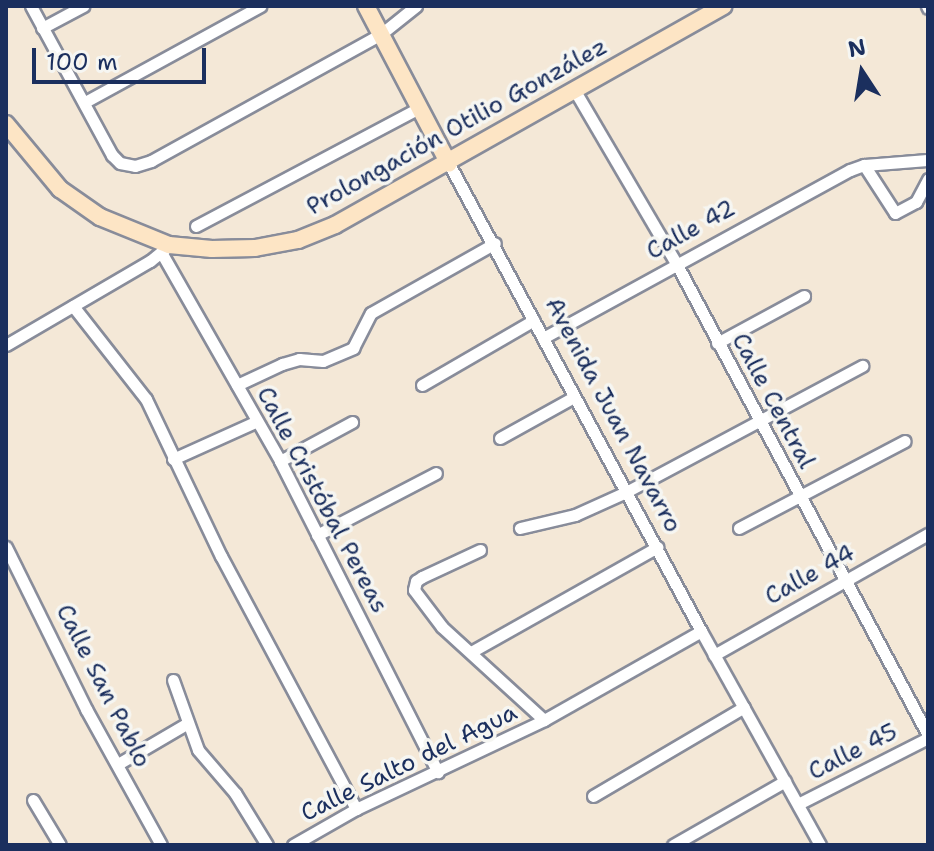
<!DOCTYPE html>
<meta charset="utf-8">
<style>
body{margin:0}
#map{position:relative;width:934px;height:851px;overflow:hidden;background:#f4e8d7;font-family:"Shantell Sans",sans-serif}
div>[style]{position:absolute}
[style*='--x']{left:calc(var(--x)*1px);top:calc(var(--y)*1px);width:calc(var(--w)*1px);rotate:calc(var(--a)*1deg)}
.roads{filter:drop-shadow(2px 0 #888c9a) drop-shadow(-2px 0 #888c9a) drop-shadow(0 2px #888c9a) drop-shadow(0 -2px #888c9a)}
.minor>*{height:11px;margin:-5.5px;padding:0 5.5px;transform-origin:5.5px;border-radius:5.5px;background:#fff}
.secondary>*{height:16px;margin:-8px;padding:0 8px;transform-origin:8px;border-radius:8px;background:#fde5c5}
span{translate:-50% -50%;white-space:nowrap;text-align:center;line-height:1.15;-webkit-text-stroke:7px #f6f6f2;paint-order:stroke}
.street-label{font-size:24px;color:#1b2f5e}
.frame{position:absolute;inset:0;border:8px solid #1b2f5e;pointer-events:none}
.north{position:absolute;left:822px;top:32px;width:80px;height:80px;-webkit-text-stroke:6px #f6f6f2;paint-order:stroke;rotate:348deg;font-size:22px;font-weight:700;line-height:32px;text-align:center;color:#1b2f5e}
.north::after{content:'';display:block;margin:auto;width:28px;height:36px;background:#1b2f5e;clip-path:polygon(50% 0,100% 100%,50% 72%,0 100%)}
.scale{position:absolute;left:32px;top:48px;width:174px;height:36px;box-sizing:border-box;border:4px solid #1b2f5e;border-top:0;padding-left:10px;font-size:24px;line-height:28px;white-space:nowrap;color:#1b2f5e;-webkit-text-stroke:6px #f6f6f2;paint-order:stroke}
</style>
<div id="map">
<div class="roads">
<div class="minor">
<i style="--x:31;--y:6;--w:170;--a:61.5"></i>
<i style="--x:112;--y:155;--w:11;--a:45"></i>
<i style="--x:120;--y:163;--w:15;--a:11"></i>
<i style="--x:135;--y:166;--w:17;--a:-17"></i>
<i style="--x:151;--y:161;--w:263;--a:-28.9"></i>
<i style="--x:381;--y:34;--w:45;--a:-38.7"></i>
<i style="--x:927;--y:6;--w:2;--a:63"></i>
<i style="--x:42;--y:28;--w:47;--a:-28.2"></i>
<i style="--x:575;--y:91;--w:199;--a:59.6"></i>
<i style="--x:676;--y:263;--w:535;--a:61.9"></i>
<i style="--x:85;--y:102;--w:200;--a:-28.7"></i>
<i style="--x:449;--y:164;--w:531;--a:61.65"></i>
<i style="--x:701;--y:631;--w:245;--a:60.9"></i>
<i style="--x:864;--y:165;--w:57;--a:57.1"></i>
<i style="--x:895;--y:213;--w:24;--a:-28"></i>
<i style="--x:916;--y:202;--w:26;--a:-62"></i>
<i style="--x:196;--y:226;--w:252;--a:-27.9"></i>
<i style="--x:161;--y:252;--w:241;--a:60.3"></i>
<i style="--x:280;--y:461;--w:349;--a:63.1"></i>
<i style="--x:73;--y:306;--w:118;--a:51.9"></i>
<i style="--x:146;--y:399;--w:174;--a:64.5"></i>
<i style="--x:221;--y:556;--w:287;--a:61.9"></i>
<i style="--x:543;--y:338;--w:350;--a:-28.7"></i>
<i style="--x:850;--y:170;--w:15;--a:-20"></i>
<i style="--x:864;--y:165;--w:64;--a:-4.5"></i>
<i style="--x:717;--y:343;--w:99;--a:-28.4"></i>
<i style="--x:6;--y:345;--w:167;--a:-30.3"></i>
<i style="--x:150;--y:261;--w:21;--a:-39"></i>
<i style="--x:237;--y:385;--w:50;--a:-25"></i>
<i style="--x:282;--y:364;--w:18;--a:-16"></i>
<i style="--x:299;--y:359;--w:24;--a:5"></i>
<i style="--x:323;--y:361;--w:33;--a:-23"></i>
<i style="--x:353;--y:348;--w:39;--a:-63"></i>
<i style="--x:371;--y:313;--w:142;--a:-29.4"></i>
<i style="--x:422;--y:385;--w:129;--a:-30.1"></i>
<i style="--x:500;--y:438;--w:85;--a:-29"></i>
<i style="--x:173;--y:459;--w:92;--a:-24.3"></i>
<i style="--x:280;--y:461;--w:82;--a:-28.4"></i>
<i style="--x:520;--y:528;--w:57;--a:-13.3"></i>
<i style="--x:575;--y:515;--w:56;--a:-24.3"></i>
<i style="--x:626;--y:492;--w:268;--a:-28.1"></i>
<i style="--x:739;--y:528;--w:187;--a:-27.7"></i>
<i style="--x:317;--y:535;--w:134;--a:-27.5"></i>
<i style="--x:6;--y:547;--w:181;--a:63.7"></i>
<i style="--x:86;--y:709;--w:155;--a:61.1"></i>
<i style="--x:480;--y:550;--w:64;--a:155"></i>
<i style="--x:422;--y:577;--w:7;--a:146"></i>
<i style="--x:416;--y:581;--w:9;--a:103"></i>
<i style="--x:414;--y:590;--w:46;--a:52.9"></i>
<i style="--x:442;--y:627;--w:138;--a:42.4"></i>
<i style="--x:471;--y:652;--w:214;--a:-29.4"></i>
<i style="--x:714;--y:655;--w:246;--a:-29.5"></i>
<i style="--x:173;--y:680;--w:74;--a:70.3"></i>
<i style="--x:198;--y:750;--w:57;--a:49.3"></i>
<i style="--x:235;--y:793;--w:61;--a:58.4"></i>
<i style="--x:118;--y:764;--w:81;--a:-30.4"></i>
<i style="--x:593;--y:796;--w:175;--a:-30.5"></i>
<i style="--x:33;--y:800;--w:52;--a:59"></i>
<i style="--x:798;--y:804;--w:146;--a:-26.9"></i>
<i style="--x:293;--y:845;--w:73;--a:-29.7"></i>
<i style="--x:356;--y:809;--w:208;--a:-25.3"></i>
<i style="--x:544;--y:720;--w:180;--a:-29.5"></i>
<i style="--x:673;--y:845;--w:129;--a:-29.7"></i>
</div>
<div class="secondary">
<i style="--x:366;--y:6;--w:178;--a:62.3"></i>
<i style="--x:6;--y:124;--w:85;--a:50.3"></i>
<i style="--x:60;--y:189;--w:49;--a:35"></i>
<i style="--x:100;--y:217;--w:74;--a:22.1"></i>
<i style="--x:169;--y:245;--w:43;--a:5.3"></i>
<i style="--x:212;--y:249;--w:43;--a:-1.3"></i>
<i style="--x:255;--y:248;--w:44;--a:-10.5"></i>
<i style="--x:298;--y:240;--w:40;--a:-22"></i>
<i style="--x:335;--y:225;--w:446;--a:-29.4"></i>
</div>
</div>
<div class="street-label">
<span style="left:457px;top:127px;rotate:-29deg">Prolongación Otilio González</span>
<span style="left:691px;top:230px;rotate:-29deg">Calle 42</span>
<span style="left:773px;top:401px;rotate:62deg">Calle Central</span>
<span style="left:613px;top:415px;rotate:62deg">Avenida Juan Navarro</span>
<span style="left:322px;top:500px;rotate:62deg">Calle Cristóbal Pereas</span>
<span style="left:810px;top:575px;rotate:-29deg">Calle 44</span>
<span style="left:103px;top:686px;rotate:63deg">Calle San Pablo</span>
<span style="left:853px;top:752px;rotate:-27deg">Calle 45</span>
<span style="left:409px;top:763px;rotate:-26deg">Calle Salto del Agua</span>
</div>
<div class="frame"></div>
<div class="north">N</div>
<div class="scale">100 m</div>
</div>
